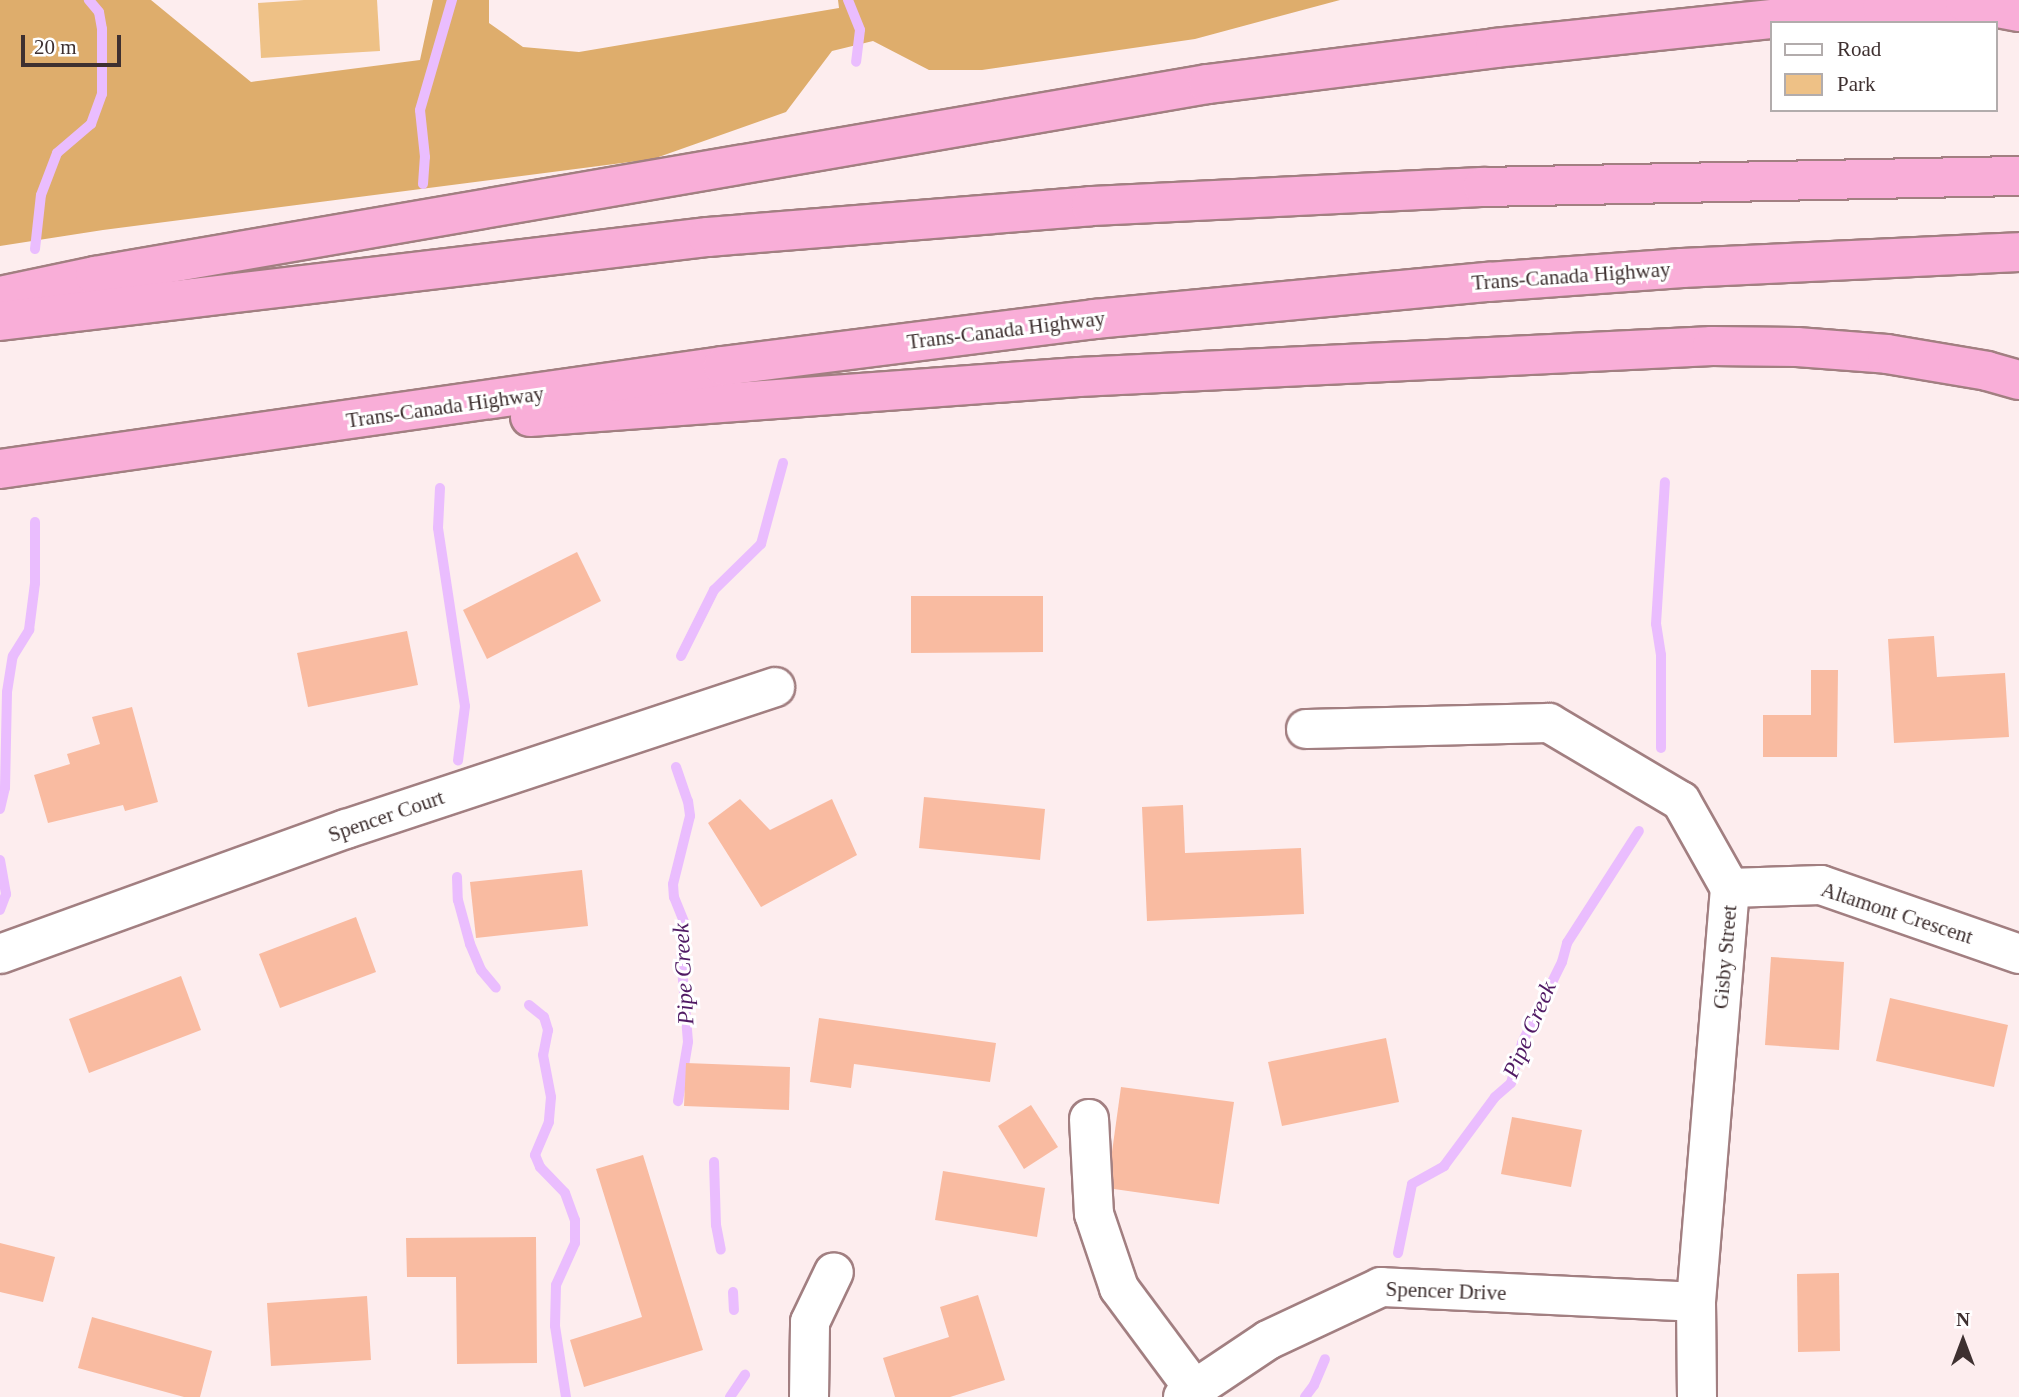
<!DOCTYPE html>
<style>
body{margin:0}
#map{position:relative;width:2019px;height:1397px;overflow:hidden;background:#fdedee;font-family:"Times New Roman",serif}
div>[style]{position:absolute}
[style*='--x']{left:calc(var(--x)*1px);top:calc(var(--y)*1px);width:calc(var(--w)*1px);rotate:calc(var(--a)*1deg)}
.green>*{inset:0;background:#eec186}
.forest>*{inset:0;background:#dead6c}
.stream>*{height:10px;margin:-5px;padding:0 5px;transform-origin:5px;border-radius:5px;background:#eabdfe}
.building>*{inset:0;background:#f9bba1}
.roads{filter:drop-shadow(2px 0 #a27f81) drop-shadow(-2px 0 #a27f81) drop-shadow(0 2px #a27f81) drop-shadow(0 -2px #a27f81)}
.minor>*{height:38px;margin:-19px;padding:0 19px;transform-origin:19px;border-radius:19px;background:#fff}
.highway>*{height:38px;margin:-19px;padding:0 19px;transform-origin:19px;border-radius:19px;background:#f9aed8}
span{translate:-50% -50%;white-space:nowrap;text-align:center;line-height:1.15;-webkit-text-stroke:6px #fff;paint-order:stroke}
.street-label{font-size:21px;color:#3e3030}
.water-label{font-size:23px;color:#501a64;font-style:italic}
.legend{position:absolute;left:1770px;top:21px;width:228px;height:91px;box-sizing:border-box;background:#fff;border:2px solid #b2acac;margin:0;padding:9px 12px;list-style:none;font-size:21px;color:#3e3030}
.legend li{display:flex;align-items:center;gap:14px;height:35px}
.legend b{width:35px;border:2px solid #b2acac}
.north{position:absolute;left:1928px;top:1306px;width:70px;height:70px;-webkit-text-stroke:5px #fff;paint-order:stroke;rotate:0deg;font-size:19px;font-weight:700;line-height:28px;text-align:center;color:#3e3030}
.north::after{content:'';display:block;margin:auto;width:24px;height:32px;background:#3e3030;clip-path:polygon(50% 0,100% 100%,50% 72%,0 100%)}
.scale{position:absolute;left:21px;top:35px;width:100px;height:32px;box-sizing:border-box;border:4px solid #3e3030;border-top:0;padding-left:9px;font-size:21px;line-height:24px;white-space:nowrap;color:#3e3030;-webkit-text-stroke:5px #fff;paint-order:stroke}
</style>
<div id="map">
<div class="green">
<i style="clip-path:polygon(304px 0,377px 0,380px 51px,261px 58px,258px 3px)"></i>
</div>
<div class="forest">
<i style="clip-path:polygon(0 0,151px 0,251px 82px,420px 60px,433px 0,489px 0,489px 23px,523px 47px,579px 52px,839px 8px,838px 0,1340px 0,1195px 39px,982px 70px,929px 70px,873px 41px,832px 51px,786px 112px,653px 159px,103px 230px,0 246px)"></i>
</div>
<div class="stream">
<i style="--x:848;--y:0;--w:32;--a:68"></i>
<i style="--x:860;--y:30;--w:32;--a:97"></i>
<i style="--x:423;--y:184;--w:27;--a:-86"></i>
<i style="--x:425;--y:157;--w:47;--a:-96.1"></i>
<i style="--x:420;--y:110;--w:115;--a:-73.8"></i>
<i style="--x:35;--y:249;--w:54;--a:-83.7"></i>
<i style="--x:41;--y:195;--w:45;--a:-69.1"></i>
<i style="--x:57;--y:153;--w:45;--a:-40.5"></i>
<i style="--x:91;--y:124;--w:32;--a:-70"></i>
<i style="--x:102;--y:94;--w:65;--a:-90"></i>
<i style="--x:102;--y:29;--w:17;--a:-100"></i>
<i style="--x:99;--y:12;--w:16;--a:-130"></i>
<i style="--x:440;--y:488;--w:40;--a:92.9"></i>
<i style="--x:438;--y:528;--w:180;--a:81.4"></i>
<i style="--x:465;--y:706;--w:55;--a:97.3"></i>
<i style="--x:681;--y:656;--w:74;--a:-63.4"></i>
<i style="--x:714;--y:590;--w:66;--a:-44.4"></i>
<i style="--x:761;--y:544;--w:84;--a:-74.8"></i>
<i style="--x:1661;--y:748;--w:93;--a:-90"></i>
<i style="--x:1661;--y:655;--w:31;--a:-99"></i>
<i style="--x:1656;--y:624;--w:142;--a:-86.4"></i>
<i style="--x:676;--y:767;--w:36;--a:71"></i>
<i style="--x:688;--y:801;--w:15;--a:82"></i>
<i style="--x:690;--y:816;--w:70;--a:104"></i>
<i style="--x:673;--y:884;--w:13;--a:86"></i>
<i style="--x:674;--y:897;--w:29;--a:68"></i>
<i style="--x:685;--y:924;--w:31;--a:97"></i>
<i style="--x:681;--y:955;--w:87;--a:85.4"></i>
<i style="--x:688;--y:1042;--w:60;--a:99.6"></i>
<i style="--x:0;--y:809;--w:22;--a:-77"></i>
<i style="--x:5;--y:788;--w:96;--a:-88.8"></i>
<i style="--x:7;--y:692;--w:36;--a:-81"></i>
<i style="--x:13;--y:656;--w:31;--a:-58"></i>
<i style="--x:29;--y:630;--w:47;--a:-82.7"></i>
<i style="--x:35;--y:583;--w:61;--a:-90"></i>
<i style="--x:0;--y:860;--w:35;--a:80"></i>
<i style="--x:6;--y:894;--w:17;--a:111"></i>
<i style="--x:457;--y:877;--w:23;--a:88"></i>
<i style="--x:458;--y:900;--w:46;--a:74.7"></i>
<i style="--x:470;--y:944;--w:28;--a:67"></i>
<i style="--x:481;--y:970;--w:23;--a:50"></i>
<i style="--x:529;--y:1005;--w:19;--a:39"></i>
<i style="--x:544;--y:1017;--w:14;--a:73"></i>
<i style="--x:548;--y:1030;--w:25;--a:101"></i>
<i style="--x:543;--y:1055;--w:43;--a:79.2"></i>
<i style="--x:551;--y:1097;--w:25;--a:95"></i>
<i style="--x:549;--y:1122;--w:36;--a:113"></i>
<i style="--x:535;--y:1155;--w:13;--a:67"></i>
<i style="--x:540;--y:1167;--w:36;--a:46"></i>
<i style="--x:565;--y:1193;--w:29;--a:70"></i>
<i style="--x:575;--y:1220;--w:23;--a:90"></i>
<i style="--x:575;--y:1243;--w:46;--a:114.3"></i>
<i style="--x:556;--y:1285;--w:41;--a:91.4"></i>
<i style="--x:555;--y:1326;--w:72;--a:81.2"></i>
<i style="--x:714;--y:1162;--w:63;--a:88.2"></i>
<i style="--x:716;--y:1225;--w:25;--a:79"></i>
<i style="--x:1398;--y:1253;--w:70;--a:-78.5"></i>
<i style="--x:1412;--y:1184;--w:37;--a:-29"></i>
<i style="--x:1444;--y:1166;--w:86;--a:-53.5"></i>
<i style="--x:1495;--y:1097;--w:21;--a:-41"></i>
<i style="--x:1511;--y:1083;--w:41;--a:-74.6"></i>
<i style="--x:1522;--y:1043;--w:90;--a:-63.7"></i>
<i style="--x:1562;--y:962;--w:20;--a:-75"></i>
<i style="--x:1567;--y:943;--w:133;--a:-57.3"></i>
<i style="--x:733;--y:1292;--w:18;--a:87"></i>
<i style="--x:730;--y:1397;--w:27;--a:-56"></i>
<i style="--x:1305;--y:1397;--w:15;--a:-53"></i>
<i style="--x:1314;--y:1385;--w:28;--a:-67"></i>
</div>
<div class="building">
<i style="clip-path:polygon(577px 552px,601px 601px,487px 659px,463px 610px)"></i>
<i style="clip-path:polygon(911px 596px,1043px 596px,1043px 652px,911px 653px)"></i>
<i style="clip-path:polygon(407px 631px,418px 685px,308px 707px,297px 653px)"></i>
<i style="clip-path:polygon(1934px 636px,1937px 677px,2005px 673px,2009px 737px,1894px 743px,1888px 639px)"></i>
<i style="clip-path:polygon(1811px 670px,1838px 670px,1837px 757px,1763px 757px,1763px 715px,1811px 715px)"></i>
<i style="clip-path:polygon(132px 707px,158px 802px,125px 811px,123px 805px,48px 823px,34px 775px,70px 764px,67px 754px,100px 744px,92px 717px)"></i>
<i style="clip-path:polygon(924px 797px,1045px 809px,1040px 860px,919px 848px)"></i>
<i style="clip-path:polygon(740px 799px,770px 830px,832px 799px,857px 855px,761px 907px,708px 823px)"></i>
<i style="clip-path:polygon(1183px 805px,1185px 853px,1301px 848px,1304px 914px,1147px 921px,1142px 807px)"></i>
<i style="clip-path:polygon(582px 870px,588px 926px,476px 938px,470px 882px)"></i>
<i style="clip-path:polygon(356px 917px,376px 972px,280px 1008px,259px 954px)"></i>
<i style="clip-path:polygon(1771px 957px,1844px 962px,1839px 1050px,1765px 1045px)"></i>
<i style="clip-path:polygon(181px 976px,201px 1030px,89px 1073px,69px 1019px)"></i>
<i style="clip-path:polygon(1890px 998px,2008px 1025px,1994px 1087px,1876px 1061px)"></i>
<i style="clip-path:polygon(819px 1018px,996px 1043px,990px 1082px,854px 1064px,851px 1088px,810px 1082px)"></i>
<i style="clip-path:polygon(1386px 1038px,1399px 1102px,1282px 1126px,1268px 1062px)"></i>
<i style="clip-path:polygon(686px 1063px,790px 1067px,789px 1110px,684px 1106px)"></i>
<i style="clip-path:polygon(1121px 1087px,1234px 1102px,1219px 1204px,1107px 1188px)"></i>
<i style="clip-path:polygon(1031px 1105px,1058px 1147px,1024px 1169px,998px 1126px)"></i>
<i style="clip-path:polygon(1512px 1117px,1582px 1130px,1571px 1187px,1501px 1174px)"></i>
<i style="clip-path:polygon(643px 1155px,703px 1350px,584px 1387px,570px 1340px,642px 1317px,596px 1169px)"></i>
<i style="clip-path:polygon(943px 1171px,1045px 1188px,1037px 1237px,935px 1220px)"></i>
<i style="clip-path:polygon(536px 1237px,537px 1363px,457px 1364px,456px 1277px,407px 1277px,406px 1238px)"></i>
<i style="clip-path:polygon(0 1243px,55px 1257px,43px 1302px,0 1292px)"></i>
<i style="clip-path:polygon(1839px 1273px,1840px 1351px,1798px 1352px,1797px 1274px)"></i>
<i style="clip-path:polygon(978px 1295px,1005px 1380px,950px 1397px,895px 1397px,883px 1358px,949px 1337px,940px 1307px)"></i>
<i style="clip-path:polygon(367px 1296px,371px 1360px,271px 1366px,267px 1303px)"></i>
<i style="clip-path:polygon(92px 1317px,212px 1351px,200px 1397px,184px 1397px,78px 1368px)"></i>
</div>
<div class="roads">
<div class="minor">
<i style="--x:1306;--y:729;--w:243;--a:-1.4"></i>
<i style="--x:1549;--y:723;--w:153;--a:30.6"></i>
<i style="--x:1681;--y:801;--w:100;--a:60.6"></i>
<i style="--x:1730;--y:888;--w:415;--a:94.7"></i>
<i style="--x:1696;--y:1302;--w:95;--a:89.4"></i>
<i style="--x:1730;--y:888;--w:91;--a:-1.9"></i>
<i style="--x:1821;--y:885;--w:210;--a:19.2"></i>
<i style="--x:0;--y:954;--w:368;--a:-19.9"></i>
<i style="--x:346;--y:829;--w:452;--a:-18.3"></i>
<i style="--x:1089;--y:1119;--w:95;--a:87"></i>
<i style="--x:1094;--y:1214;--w:78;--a:71.3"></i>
<i style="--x:1119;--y:1288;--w:126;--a:53.4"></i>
<i style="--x:809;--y:1397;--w:75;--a:-89.2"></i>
<i style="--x:810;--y:1322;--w:55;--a:-64.4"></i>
<i style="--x:1183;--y:1397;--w:102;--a:-33.8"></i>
<i style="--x:1268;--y:1340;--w:125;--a:-25.1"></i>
<i style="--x:1381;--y:1287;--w:315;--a:2.7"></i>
</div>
<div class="highway">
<i style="--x:0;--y:296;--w:97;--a:-11.9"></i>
<i style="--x:95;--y:276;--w:1129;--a:-9.79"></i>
<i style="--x:1208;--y:84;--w:289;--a:-7.1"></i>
<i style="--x:1495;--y:48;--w:389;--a:-6"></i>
<i style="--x:1882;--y:7;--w:83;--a:-3.4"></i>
<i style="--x:1965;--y:2;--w:55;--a:10.5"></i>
<i style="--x:0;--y:321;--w:713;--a:-6.77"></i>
<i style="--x:708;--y:237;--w:384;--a:-4.6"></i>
<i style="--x:1091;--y:206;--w:392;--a:-2.8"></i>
<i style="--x:1483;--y:187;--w:536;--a:-1.18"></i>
<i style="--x:530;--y:417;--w:550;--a:-4.17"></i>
<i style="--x:1079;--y:377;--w:634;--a:-2.8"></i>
<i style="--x:1712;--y:346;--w:85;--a:0.7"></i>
<i style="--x:1797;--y:347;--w:90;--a:4.4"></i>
<i style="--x:1887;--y:354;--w:101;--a:9.6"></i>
<i style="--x:1987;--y:371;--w:33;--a:16"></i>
<i style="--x:0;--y:469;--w:730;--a:-8.11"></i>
<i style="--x:723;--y:366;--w:375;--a:-7.2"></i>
<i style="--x:1095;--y:319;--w:395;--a:-5.4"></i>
<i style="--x:1488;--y:282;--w:195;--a:-4.1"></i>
<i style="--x:1682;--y:268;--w:337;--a:-2.7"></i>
</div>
</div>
<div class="street-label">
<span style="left:1571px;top:276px;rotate:-4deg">Trans-Canada Highway</span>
<span style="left:1006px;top:330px;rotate:-7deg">Trans-Canada Highway</span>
<span style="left:445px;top:407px;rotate:-8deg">Trans-Canada Highway</span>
<span style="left:386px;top:816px;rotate:-19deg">Spencer Court</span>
<span style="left:1897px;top:913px;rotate:18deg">Altamont Crescent</span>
<span style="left:1725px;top:957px;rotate:-85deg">Gisby Street</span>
<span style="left:1446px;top:1291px;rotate:2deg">Spencer Drive</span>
</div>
<div class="water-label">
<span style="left:684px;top:974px;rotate:-93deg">Pipe Creek</span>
<span style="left:1530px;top:1030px;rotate:-67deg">Pipe Creek</span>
</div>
<ul class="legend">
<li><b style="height:9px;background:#fff"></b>Road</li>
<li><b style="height:19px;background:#eec186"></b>Park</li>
</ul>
<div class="north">N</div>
<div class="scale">20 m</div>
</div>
